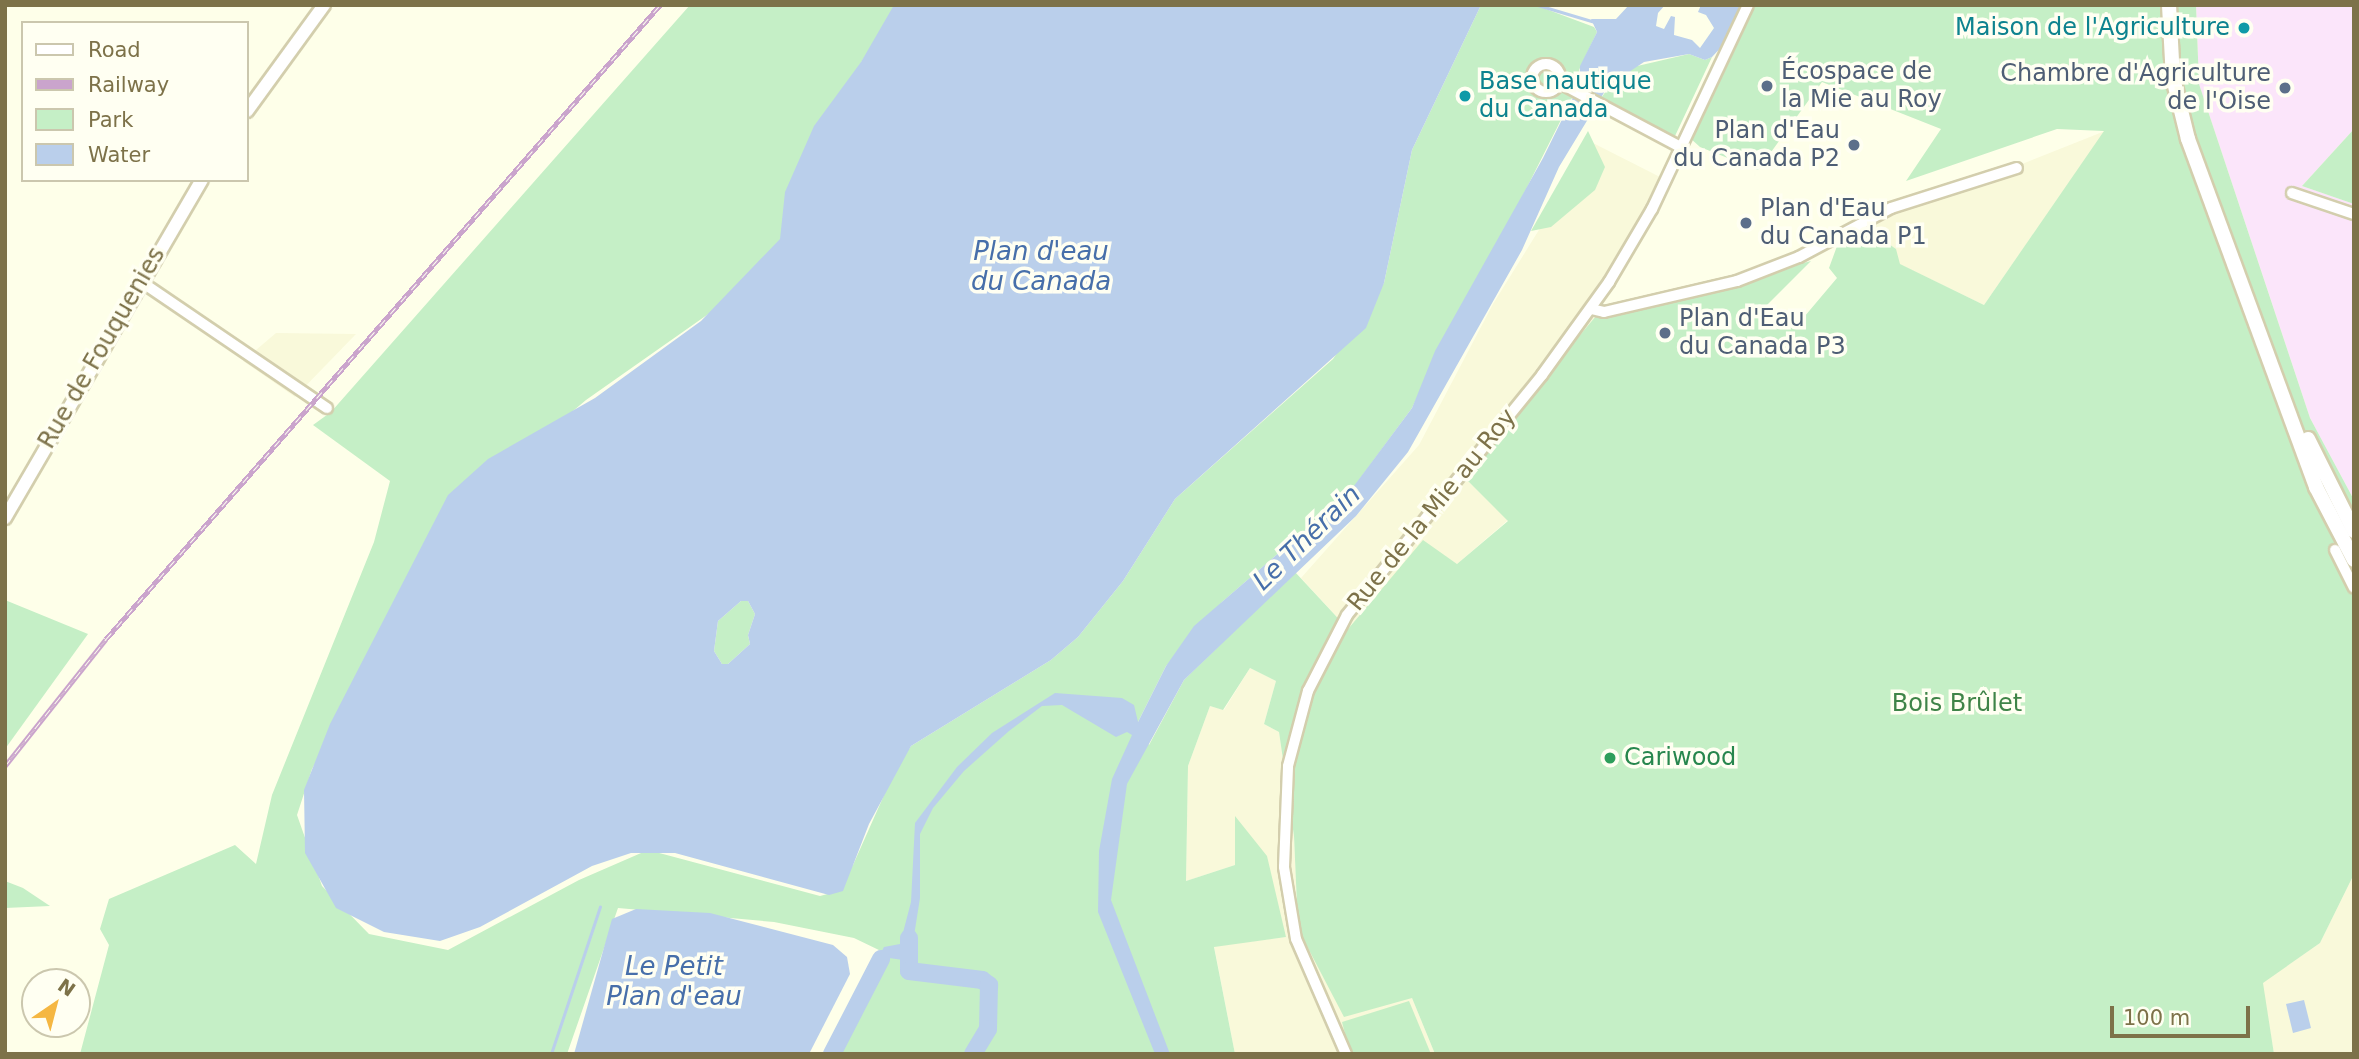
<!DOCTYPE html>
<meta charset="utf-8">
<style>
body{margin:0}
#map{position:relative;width:2359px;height:1059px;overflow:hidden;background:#feffe9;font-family:"DejaVu Sans",sans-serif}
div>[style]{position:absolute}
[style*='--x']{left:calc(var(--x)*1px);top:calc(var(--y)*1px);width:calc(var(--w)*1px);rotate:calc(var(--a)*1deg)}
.residential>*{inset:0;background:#f9f9da}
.education>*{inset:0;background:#fbe5fa}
.green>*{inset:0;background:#c5efc6}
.water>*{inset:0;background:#bacfeb}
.stream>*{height:2.5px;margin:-1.25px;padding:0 1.25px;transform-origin:1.25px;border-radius:1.25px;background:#bacfeb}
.river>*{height:18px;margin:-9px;padding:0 9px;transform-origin:9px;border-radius:9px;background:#bacfeb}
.roads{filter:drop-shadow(2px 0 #d3cead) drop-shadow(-2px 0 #d3cead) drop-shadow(0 2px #d3cead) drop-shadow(0 -2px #d3cead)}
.minor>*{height:10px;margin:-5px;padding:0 5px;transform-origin:5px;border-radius:5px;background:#fff}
.minor>.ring{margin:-5px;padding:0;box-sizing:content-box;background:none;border:10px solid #fff;border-radius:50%}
.tertiary>*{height:12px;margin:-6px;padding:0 6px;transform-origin:6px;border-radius:6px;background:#fff}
.secondary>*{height:14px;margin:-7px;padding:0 7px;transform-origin:7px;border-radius:7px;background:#fff}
.rail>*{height:5px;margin-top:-2.5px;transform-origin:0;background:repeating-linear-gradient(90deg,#fffff2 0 8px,#caa4cc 0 16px);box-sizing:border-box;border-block:2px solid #caa4cc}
.dots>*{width:19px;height:19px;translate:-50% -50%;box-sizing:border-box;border:4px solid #fffff2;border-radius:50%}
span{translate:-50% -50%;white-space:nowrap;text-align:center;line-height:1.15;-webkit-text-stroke:7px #fffff2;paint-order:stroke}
.culture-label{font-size:24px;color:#0d838f}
.right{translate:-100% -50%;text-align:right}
.left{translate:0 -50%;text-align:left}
.service-label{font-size:24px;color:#4e5e75}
.street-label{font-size:24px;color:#7d7249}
.park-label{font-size:24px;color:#3f8448}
.leisure-label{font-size:24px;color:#27864d}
.water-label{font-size:26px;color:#476faa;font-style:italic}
.frame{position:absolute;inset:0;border:7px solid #7d7249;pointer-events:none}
.legend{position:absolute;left:21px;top:21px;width:228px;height:161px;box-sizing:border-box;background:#fffff2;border:2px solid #cbc7ae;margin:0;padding:9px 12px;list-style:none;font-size:21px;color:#7d7249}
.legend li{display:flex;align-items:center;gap:14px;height:35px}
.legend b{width:35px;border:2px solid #cbc7ae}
.north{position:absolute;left:21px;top:968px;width:70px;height:70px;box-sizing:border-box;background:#fffff2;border:2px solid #cbc7ae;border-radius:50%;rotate:35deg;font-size:19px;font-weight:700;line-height:28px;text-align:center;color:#7d7249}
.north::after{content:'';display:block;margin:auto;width:24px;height:32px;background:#f5b742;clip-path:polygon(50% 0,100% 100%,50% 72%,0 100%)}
.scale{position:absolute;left:2110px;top:1006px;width:140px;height:32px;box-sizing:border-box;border:4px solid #7d7249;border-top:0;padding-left:9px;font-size:21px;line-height:24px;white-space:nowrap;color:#7d7249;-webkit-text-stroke:5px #fffff2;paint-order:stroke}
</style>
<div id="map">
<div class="residential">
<i style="clip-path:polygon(2105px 131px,1984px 305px,1899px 264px,1864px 227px)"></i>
<i style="clip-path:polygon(1593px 143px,1660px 177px,1659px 211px,1596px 316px,1462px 475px,1508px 520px,1457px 564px,1423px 541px,1348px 629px,1301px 578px,1419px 445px,1493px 304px)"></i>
<i style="clip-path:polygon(276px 333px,356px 334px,295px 397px,243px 361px)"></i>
<i style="clip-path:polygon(1250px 668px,1276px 681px,1264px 724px,1279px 732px,1294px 836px,1298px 929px,1412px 998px,1435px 1054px,1235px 1054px,1214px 946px,1286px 937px,1235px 817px,1235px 865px,1186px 881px,1188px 766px,1210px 706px,1224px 710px)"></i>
<i style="clip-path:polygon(2354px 874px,2354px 1054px,2274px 1054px,2262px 983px,2320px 943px)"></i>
</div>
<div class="education">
<i style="clip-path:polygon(2196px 5px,2354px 5px,2354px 129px,2302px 186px,2354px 204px,2354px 500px,2310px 418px,2199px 84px)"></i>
</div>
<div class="green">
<i style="clip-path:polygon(690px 5px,897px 5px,814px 138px,780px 242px,751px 284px,586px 400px,459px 507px,437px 539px,312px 769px,297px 815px,322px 886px,369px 934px,448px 950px,579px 880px,648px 850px,820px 896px,835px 892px,853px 865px,897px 766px,911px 746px,1051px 660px,1078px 637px,1123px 581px,1175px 499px,1333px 359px,1384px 283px,1412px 150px,1481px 5px,1535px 5px,1594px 27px,1597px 32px,1579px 70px,1579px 84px,1498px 245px,1450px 327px,1412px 408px,1339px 507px,1311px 525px,1222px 602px,1166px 666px,1138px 722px,1149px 745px,1184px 680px,1295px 572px,1348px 629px,1423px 540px,1457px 564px,1508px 521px,1462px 475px,1596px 316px,1811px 261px,1764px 308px,1799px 323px,1837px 278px,1829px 268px,1840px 238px,1864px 227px,1896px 249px,1900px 264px,1984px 305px,2104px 131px,2057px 129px,1906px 181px,1941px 129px,1822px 82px,1758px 170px,1700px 147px,1690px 138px,1755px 5px,2196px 5px,2199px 84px,2310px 418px,2354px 500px,2354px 874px,2320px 943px,2263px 983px,2274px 1054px,1435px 1054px,1412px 998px,1344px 1017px,1298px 929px,1294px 836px,1279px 732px,1264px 724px,1276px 681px,1250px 668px,1223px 710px,1210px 706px,1188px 766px,1186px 881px,1235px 865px,1235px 816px,1267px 856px,1286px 937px,1214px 947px,1235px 1054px,827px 1054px,881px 951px,854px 938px,774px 922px,618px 908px,567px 1054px,80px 1054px,109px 945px,100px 929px,109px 899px,235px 845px,256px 864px,272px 795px,374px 542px,390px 481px,313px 425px,331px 412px)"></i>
<i style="clip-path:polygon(1689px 54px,1705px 60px,1712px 57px,1675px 136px,1601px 98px,1614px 80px,1633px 67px)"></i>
<i style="clip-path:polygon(2354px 129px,2354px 204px,2302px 186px)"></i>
<i style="clip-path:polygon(1588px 131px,1605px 167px,1595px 190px,1551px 227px,1531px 231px)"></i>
<i style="clip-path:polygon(5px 600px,88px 634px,5px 749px)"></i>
<i style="clip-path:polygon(741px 601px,748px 601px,755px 614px,748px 635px,750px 644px,728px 664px,722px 664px,714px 651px,718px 621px)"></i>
<i style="clip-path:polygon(5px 881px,23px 888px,50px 906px,5px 908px)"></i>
<i style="clip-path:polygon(1409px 1001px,1431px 1054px,1350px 1054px,1342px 1022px)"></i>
</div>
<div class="water">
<i style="clip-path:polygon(evenodd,894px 5px,1481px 5px,1412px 150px,1384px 283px,1366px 328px,1175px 499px,1123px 581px,1078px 637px,1051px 660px,911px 746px,869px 824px,843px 891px,829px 895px,675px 853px,631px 853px,592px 866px,480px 927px,440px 941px,384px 932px,336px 908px,305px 853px,304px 790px,330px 724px,448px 495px,488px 459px,595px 398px,701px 321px,780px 239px,785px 192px,814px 126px,861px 62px,894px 5px,741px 601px,748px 601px,755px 614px,748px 635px,750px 644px,728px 664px,722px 664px,714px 651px,718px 621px,741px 601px)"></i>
<i style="clip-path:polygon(1629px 5px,1665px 5px,1658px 13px,1656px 26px,1664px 29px,1671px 16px,1675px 17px,1674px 35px,1692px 40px,1700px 48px,1714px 28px,1706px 15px,1698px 12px,1701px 5px,1744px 5px,1726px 42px,1712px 57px,1705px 60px,1689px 54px,1644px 62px,1608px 86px,1559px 167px,1522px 250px,1408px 452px,1356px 516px,1184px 680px,1127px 784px,1111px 900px,1170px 1054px,1155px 1054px,1098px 912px,1099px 851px,1112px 779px,1132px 735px,1127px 732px,1116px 737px,1062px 705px,1042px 706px,1009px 731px,964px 771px,933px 808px,920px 834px,920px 898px,910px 961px,889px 958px,873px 982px,867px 978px,884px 947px,900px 944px,911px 902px,915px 823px,957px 767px,992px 733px,1055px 693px,1122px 698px,1134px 705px,1138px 722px,1166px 666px,1194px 626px,1311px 525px,1339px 506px,1412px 408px,1435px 351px,1543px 158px,1579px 85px,1580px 66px,1597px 32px,1591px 19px,1616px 19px)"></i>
<i style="clip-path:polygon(636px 909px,710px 913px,833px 945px,847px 957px,850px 974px,809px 1054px,574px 1054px,612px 919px)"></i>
<i style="clip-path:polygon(2304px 1000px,2311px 1028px,2293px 1033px,2286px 1004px)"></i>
</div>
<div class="stream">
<i style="--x:1538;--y:5;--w:59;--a:16.6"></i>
<i style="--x:551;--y:1054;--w:155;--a:-71.6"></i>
</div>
<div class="river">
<i style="--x:909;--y:938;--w:33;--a:90"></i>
<i style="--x:909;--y:971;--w:74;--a:7"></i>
<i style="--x:982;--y:980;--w:9;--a:36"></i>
<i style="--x:989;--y:985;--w:44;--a:91.3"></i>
<i style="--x:988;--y:1029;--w:29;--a:121"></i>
<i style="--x:832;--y:1054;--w:107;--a:-62.7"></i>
</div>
<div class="roads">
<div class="minor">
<i class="ring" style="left:1532px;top:64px;width:18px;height:18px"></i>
<i style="--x:1560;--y:83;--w:138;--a:28"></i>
<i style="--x:2292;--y:193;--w:65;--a:18.7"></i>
<i style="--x:140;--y:281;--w:226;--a:34.2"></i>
<i style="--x:1591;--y:309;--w:13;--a:13"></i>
<i style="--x:1604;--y:312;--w:137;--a:-13.1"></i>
<i style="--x:1737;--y:281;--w:66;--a:-21.2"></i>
<i style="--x:1799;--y:257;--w:104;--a:-28"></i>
<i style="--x:1891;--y:208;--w:132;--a:-17.6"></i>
<i style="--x:2335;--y:550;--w:42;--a:63.4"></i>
<i style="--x:1346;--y:1054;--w:125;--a:-113.5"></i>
<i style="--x:1296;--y:939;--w:73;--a:-99.5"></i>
<i style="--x:1284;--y:867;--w:101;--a:-87.7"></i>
<i style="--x:1288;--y:766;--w:78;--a:-75.1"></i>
<i style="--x:1308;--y:691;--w:85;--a:-62.8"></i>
<i style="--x:1347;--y:615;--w:309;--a:-50.9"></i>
<i style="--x:1542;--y:375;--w:115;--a:-54.2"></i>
<i style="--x:1609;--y:282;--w:85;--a:-59.5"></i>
<i style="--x:1652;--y:209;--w:225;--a:-64.8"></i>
</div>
<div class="tertiary">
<i style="--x:247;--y:111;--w:131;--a:-54"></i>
<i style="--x:5;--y:518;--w:391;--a:-59.8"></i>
</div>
<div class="secondary">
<i style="--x:2169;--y:5;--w:73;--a:86.9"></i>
<i style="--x:2173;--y:78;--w:63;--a:76.2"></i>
<i style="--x:2188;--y:139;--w:371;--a:69.8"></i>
<i style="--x:2316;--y:487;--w:82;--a:62.5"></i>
<i style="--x:2308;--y:439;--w:103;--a:63.4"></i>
</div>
</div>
<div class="rail">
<i style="--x:5;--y:766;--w:162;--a:-51.5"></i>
<i style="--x:106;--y:639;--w:842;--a:-48.85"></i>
</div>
<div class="dots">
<i style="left:2244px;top:28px;background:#0f9aa8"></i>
<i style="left:1767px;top:86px;background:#5c6f8a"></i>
<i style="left:2285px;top:88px;background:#5c6f8a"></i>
<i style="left:1465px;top:96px;background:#0f9aa8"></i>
<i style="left:1854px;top:145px;background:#5c6f8a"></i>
<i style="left:1746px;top:223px;background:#5c6f8a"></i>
<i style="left:1665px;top:333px;background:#5c6f8a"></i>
<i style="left:1610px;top:758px;background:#2e9e5b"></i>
</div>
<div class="culture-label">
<span class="right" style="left:2230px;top:28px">Maison de l'Agriculture</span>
<span class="left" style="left:1479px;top:96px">Base nautique<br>du Canada</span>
</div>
<div class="service-label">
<span class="left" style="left:1781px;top:86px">Écospace de<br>la Mie au Roy</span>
<span class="right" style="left:2271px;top:88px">Chambre d'Agriculture<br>de l'Oise</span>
<span class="right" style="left:1840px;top:145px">Plan d'Eau<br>du Canada P2</span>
<span class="left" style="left:1760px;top:223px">Plan d'Eau<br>du Canada P1</span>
<span class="left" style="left:1679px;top:333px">Plan d'Eau<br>du Canada P3</span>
</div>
<div class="street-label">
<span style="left:102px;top:348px;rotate:-60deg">Rue de Fouquenies</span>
<span style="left:1432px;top:510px;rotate:-51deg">Rue de la Mie au Roy</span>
</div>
<div class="park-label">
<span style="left:1957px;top:704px">Bois Brûlet</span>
</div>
<div class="leisure-label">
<span class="left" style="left:1624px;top:758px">Cariwood</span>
</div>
<div class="water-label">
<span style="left:1041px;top:267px">Plan d'eau<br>du Canada</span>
<span style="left:1307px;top:538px;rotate:-44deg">Le Thérain</span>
<span style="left:674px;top:982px">Le Petit<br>Plan d'eau</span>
</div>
<div class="frame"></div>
<ul class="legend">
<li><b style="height:9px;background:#fff"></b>Road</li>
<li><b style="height:9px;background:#caa4cc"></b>Railway</li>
<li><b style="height:19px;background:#c5efc6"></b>Park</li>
<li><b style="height:19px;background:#bacfeb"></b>Water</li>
</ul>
<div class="north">N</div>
<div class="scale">100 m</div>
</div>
